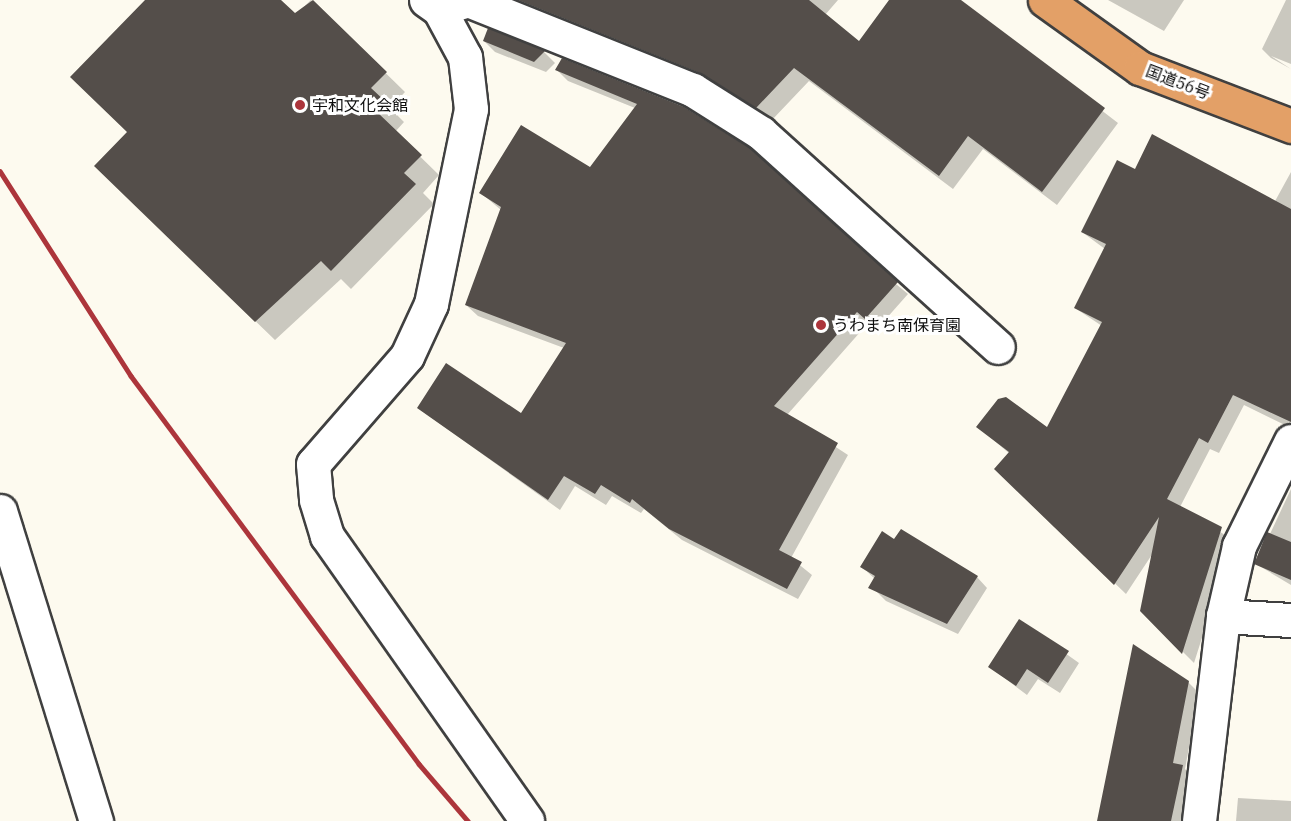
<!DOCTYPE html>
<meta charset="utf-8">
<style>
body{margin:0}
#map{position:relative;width:1291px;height:821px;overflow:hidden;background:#fdfaef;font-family:"IBM Plex Serif","Noto Sans JP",serif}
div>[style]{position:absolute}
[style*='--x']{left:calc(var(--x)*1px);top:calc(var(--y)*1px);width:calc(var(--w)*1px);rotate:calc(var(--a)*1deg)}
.shadow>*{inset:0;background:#0003}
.building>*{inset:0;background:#544e4a}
.roads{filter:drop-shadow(2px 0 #404040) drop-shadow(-2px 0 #404040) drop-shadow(0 2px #404040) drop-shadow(0 -2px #404040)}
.street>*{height:33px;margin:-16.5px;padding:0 16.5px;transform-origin:16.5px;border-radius:16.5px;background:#fff}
.highway>*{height:33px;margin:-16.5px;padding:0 16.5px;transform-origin:16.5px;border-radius:16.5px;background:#e3a067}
.rail>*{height:4.5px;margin:-2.25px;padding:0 2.25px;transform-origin:2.25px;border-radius:2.25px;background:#ac353b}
.dots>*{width:16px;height:16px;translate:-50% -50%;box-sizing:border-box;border:3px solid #fff;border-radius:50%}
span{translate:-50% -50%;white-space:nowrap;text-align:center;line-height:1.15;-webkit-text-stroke:6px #fff;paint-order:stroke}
.street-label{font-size:16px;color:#0d0d0d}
.poi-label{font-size:16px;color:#0d0d0d}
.left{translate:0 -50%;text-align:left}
</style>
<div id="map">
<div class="shadow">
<i style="clip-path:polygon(147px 0,279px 0,295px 15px,311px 0,405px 92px,390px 108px,404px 122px,395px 132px,439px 175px,423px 193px,434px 204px,351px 289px,341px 279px,275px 340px,115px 185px,128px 132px)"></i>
<i style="clip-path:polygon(510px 0,838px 0,825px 15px,859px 43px,891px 0,958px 0,1118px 123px,1057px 205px,983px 149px,953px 189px,809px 81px,771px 121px)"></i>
<i style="clip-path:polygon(1108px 0,1184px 0,1164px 31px)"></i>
<i style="clip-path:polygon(1286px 0,1291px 0,1291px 64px,1271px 56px,1291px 69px,1271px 58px,1262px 49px)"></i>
<i style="clip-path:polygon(489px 30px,544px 52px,555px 63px,546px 72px,495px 52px,484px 41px)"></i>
<i style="clip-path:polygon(557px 70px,684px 108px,908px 294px,877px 329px,869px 322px,787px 415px,848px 455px,791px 558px,812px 575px,798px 599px,682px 540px,644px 509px,641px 513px,612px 496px,606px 505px,575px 486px,560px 510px,418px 408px,521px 415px,564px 348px,478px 316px,466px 305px,501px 210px,481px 193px,591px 169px,635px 108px,568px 81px)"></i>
<i style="clip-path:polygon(1136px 171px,1274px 203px,1291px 172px,1291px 428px,1244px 405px,1219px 453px,1210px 449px,1180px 507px,1233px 540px,1194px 663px,1141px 610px,1153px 553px,1126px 594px,996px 469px,1010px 454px,978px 427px,1048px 430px,1102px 326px,1075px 308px,1105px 249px,1082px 232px)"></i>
<i style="clip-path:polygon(1291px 489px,1291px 585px,1256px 564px)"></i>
<i style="clip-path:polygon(895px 541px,977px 577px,987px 588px,958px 634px,886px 601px,875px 590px,876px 580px,862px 567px)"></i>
<i style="clip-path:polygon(1020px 621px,1079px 663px,1060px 693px,1038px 679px,1027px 695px,990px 667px)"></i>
<i style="clip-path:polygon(1188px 682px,1199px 693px,1185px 769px,1193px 777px,1185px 821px,1099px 821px)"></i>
<i style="clip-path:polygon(1238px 798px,1291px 801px,1291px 821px,1236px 821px)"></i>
</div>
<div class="building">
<i style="clip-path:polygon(145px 0,281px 0,295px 13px,313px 0,387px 72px,371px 88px,386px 102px,377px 112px,422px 155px,404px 173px,416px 184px,331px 271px,321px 261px,255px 322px,94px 166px,127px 132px,70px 77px)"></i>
<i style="clip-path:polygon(518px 0,809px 0,859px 41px,889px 0,961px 0,1105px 108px,1042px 192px,968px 136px,939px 176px,794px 68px,756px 108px,700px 73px)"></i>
<i style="clip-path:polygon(488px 28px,545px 51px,534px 62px,483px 41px)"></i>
<i style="clip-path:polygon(562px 58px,684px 107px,750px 148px,898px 282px,865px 319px,857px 312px,774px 406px,838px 443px,779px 550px,802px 562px,787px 589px,669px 529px,632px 499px,630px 503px,601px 485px,595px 494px,564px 476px,548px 500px,417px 408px,446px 363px,521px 413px,566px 343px,465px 305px,501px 207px,479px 193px,521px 125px,590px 167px,637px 104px,555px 70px)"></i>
<i style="clip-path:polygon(1152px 134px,1291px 209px,1291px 422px,1233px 395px,1208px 443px,1199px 438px,1167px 499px,1222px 527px,1182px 654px,1140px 611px,1159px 517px,1114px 585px,994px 469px,1009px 452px,976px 427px,998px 399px,1006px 397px,1047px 427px,1102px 322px,1074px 308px,1106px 244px,1081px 232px,1117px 160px,1135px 169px)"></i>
<i style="clip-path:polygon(901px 529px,978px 576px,947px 624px,868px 588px,875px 576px,860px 567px,882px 531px,894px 539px)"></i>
<i style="clip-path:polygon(1267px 532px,1291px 542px,1291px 580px,1254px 564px)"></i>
<i style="clip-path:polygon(1019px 619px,1069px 651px,1048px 683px,1027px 669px,1016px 686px,988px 667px)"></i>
<i style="clip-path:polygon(1133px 644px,1189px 681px,1173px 763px,1183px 765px,1171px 821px,1097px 821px)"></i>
</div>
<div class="roads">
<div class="street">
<i style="--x:426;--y:0;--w:16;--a:35"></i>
<i style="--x:439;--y:9;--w:55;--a:61.6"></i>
<i style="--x:465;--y:57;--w:52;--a:83.4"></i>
<i style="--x:471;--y:109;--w:199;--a:101.6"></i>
<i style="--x:431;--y:304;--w:57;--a:114.8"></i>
<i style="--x:407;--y:356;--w:143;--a:131"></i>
<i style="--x:313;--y:464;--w:36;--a:85"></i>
<i style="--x:316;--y:500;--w:38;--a:73"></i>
<i style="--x:327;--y:536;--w:348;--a:54.9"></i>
<i style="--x:439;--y:9;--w:30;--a:-17"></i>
<i style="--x:468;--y:0;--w:242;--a:21.8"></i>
<i style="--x:693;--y:90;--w:80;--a:32.3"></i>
<i style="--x:761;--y:133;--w:319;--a:42.1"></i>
<i style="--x:0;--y:511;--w:325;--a:72.8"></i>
<i style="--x:1223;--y:616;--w:68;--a:3.4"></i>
<i style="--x:1199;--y:821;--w:206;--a:-83.3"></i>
<i style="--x:1223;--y:616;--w:72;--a:-77.1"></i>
<i style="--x:1239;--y:546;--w:117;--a:-63.7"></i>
</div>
<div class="highway">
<i style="--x:1045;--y:0;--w:117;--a:35.6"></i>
<i style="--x:1140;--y:68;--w:162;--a:21"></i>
</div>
</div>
<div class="rail">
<i style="--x:0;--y:171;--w:243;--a:57.4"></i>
<i style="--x:131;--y:376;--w:483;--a:53.4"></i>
<i style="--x:419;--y:764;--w:75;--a:49.3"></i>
</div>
<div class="dots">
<i style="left:300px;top:105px;background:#ac353b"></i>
<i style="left:821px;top:325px;background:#ac353b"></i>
</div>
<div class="street-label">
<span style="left:1178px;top:82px;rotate:21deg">国道56号</span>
</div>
<div class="poi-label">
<span class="left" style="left:312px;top:105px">宇和文化会館</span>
<span class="left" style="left:833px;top:325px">うわまち南保育園</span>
</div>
</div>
